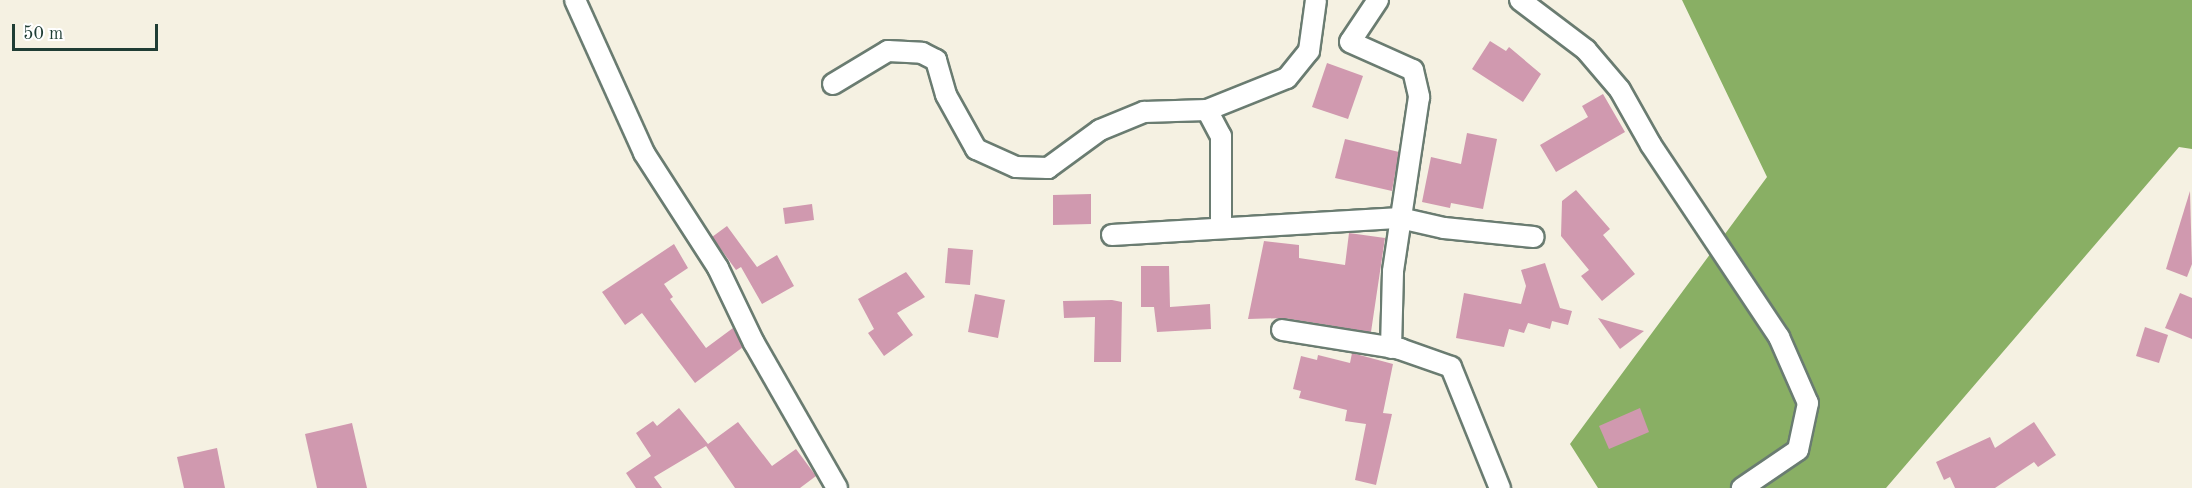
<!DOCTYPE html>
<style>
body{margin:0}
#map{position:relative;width:2192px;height:488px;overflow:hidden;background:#f5f1e2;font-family:"Old Standard TT",serif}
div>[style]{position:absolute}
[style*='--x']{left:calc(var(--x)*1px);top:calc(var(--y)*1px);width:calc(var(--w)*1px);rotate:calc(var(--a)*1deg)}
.forest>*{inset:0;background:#89af64}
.building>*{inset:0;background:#d099af}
.roads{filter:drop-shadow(2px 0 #6a7c71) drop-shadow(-2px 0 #6a7c71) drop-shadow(0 2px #6a7c71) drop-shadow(0 -2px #6a7c71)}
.minor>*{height:20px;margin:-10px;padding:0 10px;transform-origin:10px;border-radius:10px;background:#fff}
span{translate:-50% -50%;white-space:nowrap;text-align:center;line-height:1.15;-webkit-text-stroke:6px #fff;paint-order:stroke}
.scale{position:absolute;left:12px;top:24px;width:146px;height:27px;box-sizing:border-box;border:3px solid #1f3d34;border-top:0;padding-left:8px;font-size:18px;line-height:21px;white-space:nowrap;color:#1f3d34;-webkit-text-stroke:4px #fff;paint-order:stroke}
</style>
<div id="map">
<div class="forest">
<i style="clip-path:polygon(1682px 0,2192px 0,2192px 149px,2179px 147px,1886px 488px,1598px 488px,1570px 444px,1767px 177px)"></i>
</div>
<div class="building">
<i style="clip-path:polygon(1490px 41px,1506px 51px,1509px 47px,1541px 74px,1523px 102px,1472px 69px)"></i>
<i style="clip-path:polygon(1327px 63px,1363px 76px,1348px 119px,1312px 107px)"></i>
<i style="clip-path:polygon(1603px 94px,1625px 132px,1556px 172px,1540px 145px,1588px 117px,1582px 106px)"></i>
<i style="clip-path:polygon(1467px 133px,1497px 139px,1483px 209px,1451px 203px,1450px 208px,1422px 202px,1431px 157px,1461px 164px)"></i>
<i style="clip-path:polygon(1345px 139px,1399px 152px,1392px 191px,1335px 178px)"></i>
<i style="clip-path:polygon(1576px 190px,1610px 229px,1603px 235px,1635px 274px,1602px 301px,1581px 276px,1589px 270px,1561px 236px,1562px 201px)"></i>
<i style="clip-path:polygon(2190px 191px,2192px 264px,2187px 277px,2166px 269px)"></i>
<i style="clip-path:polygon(1091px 194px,1091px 224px,1053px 225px,1053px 195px)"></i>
<i style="clip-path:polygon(812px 204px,814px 220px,785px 224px,783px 208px)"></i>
<i style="clip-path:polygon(727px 226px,757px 267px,777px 255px,794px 286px,762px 304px,741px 267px,736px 270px,712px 237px)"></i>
<i style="clip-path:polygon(1349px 233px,1385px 238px,1371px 332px,1284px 318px,1248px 319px,1264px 241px,1299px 245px,1299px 258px,1345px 265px)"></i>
<i style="clip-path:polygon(674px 244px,688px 268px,664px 284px,673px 297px,670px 299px,706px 348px,733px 328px,743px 347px,695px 383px,642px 313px,625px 325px,602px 292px)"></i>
<i style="clip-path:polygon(948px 248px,973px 250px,970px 285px,945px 283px)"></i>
<i style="clip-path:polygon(1545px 263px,1560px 308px,1572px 311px,1568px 325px,1552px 321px,1550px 329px,1528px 323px,1524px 333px,1509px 329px,1504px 347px,1456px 338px,1464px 293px,1521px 304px,1526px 286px,1521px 270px)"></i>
<i style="clip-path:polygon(1141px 266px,1169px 266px,1170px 307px,1210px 304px,1211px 329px,1157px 332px,1154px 307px,1141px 307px)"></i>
<i style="clip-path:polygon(906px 272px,925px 297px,897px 313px,913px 335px,884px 356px,868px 333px,874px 329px,858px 299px)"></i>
<i style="clip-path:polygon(2180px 293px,2192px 298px,2192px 339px,2165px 328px)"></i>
<i style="clip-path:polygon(975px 294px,1005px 300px,998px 338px,968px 332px)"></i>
<i style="clip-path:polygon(1112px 300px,1122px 302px,1121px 362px,1094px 362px,1095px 317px,1064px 318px,1063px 301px)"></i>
<i style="clip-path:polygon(1598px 318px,1644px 331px,1620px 349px)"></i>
<i style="clip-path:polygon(2145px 327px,2168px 335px,2159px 363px,2136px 356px)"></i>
<i style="clip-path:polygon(1352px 353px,1393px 364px,1383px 413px,1392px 414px,1376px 485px,1355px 480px,1366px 424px,1345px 421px,1347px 410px,1299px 398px,1301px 391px,1293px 389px,1301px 356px,1317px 360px,1318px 355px,1350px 363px)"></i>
<i style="clip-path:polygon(679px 408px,708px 444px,738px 422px,772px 466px,796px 449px,816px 476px,800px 488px,735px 488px,706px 446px,654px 477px,662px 488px,636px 488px,626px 473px,651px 456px,636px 433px,653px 421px,657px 426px)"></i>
<i style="clip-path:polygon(1640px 408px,1649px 432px,1609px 449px,1599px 426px)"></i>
<i style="clip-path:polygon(2034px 422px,2056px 455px,2038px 467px,2034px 462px,1995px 488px,1955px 488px,1950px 477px,1944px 480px,1936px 462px,1990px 437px,1995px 448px)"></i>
<i style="clip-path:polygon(352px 423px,367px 488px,317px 488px,305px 434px)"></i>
<i style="clip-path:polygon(217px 448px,225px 488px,184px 488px,177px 457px)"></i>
</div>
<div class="roads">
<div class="minor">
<i style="--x:575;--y:0;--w:168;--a:65.7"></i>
<i style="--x:644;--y:153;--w:137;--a:57.2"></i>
<i style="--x:718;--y:268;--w:83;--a:64.4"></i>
<i style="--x:754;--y:343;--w:167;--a:60.2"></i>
<i style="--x:1378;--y:0;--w:50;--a:123.7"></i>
<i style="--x:1350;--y:42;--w:69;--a:24"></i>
<i style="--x:1413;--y:70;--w:28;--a:77"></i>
<i style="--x:1419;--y:97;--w:177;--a:98.5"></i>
<i style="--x:1393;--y:272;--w:76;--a:91.5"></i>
<i style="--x:1520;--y:0;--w:83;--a:37.1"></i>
<i style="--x:1586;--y:50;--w:52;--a:49.6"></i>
<i style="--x:1620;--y:90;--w:63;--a:60.6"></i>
<i style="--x:1651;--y:145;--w:231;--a:56.3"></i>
<i style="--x:1779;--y:337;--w:72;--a:66.3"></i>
<i style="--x:1808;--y:403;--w:48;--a:102"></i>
<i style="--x:1798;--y:450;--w:68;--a:145.8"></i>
<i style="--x:833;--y:84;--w:64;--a:-31"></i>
<i style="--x:888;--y:51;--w:34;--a:3"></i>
<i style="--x:922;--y:53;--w:16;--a:27"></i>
<i style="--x:936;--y:60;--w:36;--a:74"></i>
<i style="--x:946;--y:95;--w:62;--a:60.9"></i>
<i style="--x:976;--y:149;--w:44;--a:24.2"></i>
<i style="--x:1016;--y:167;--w:32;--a:2"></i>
<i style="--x:1048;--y:168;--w:64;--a:-36.2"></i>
<i style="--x:1100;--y:130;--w:48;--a:-22.2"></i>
<i style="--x:1144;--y:112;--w:63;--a:-1.8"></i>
<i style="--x:1207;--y:110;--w:86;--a:-21.8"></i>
<i style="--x:1287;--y:78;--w:35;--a:-51"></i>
<i style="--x:1309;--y:51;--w:51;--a:-82.2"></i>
<i style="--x:1207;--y:110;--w:30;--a:62"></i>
<i style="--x:1221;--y:136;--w:90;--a:90"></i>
<i style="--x:1112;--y:235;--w:289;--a:-3.4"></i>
<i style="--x:1400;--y:218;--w:45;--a:12.8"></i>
<i style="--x:1444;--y:228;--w:90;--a:5.7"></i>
<i style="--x:1282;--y:330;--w:120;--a:9.1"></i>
<i style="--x:1400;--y:349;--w:54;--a:19.4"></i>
<i style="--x:1451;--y:367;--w:131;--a:68"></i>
</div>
</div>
<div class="scale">50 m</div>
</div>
